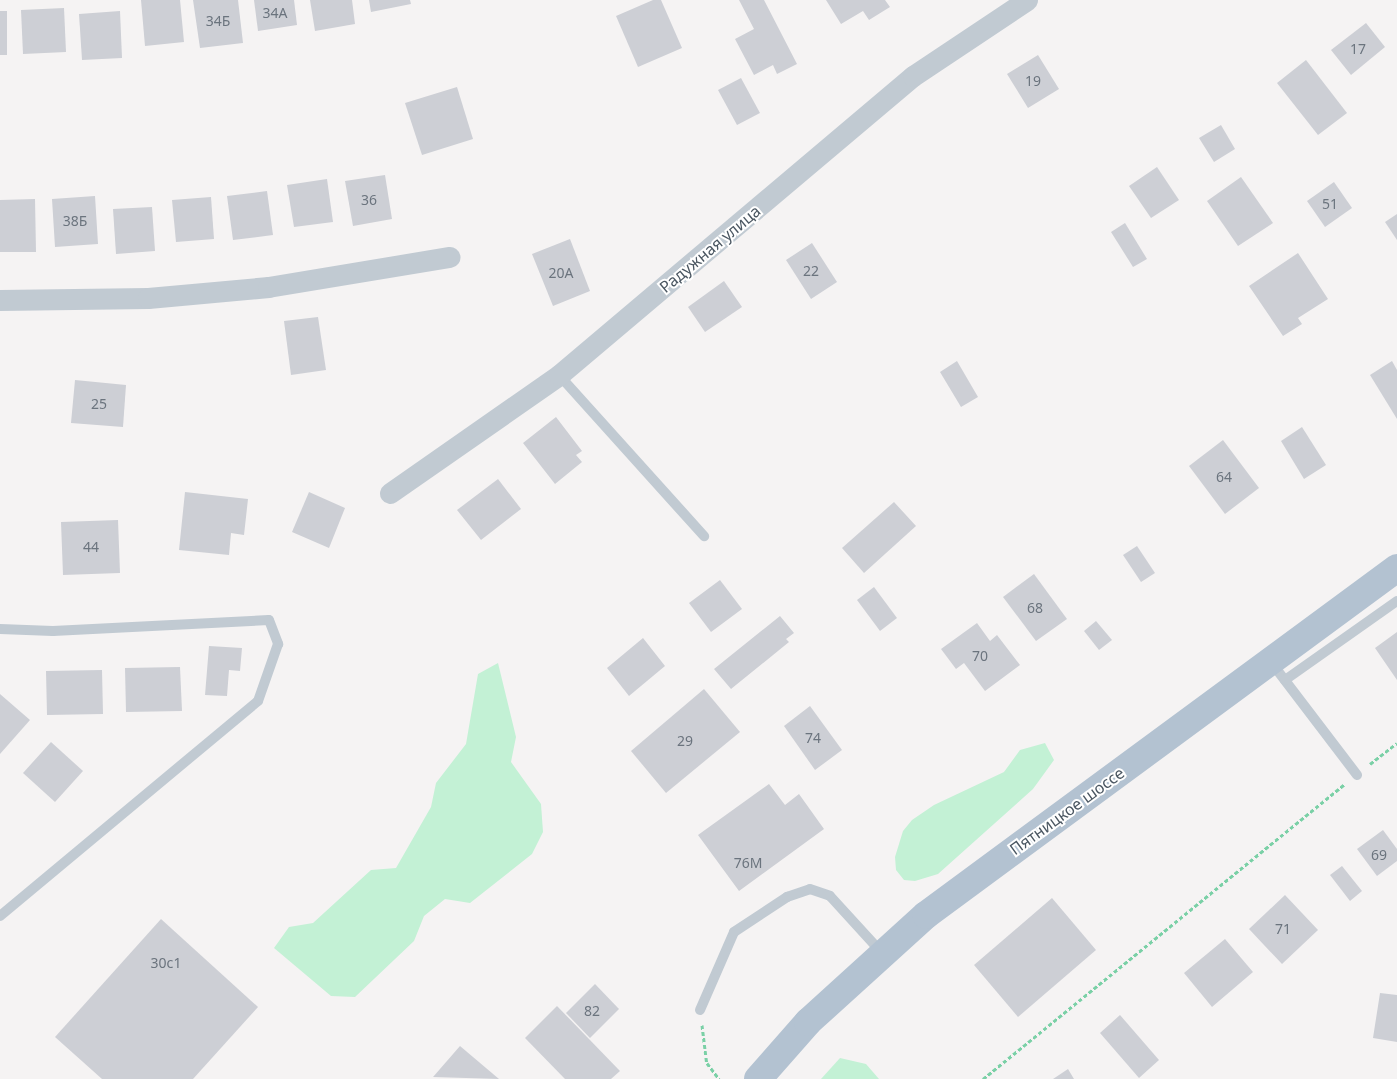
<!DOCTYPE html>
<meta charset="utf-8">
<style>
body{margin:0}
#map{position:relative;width:1397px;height:1079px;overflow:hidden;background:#f5f3f3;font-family:"Noto Sans",sans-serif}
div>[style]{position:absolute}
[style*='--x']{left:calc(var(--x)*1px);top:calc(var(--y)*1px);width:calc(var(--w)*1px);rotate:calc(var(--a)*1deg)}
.green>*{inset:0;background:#c3f1d5}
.building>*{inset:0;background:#cdcfd5}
.path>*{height:3px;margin-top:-1.5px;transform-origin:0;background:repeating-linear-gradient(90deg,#7ad0a6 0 4px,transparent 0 6.5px)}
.service>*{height:10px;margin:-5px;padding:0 5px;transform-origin:5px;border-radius:5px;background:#c1cad2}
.minor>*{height:21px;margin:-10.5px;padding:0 10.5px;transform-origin:10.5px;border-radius:10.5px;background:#c1cad2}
.primary>*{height:28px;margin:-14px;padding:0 14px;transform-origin:14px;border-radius:14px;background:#b3c2d1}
span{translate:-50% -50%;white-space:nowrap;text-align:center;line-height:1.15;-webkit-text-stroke:4px #fff;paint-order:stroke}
.number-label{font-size:14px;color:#6b747e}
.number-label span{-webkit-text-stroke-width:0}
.street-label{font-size:16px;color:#4a5661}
</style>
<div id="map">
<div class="green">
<i style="clip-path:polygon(498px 663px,516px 737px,511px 762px,541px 804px,543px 832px,532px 854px,470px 903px,445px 899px,424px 916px,414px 941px,355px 997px,331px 996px,274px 948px,289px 927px,313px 923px,371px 870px,396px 868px,431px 807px,436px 783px,466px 744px,478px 674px)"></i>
<i style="clip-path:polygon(1045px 743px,1054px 760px,1033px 789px,938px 874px,915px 881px,904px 880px,896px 870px,895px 857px,903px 831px,912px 820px,934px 805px,1004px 772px,1020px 750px)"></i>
<i style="clip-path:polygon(840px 1058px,866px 1064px,879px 1079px,821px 1079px)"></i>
</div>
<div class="building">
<i style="clip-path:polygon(141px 0,180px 0,184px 42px,145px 46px)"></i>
<i style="clip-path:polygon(193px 0,238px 0,243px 43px,200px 48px)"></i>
<i style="clip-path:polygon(254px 0,294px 0,297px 25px,258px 31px)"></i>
<i style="clip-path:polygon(310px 0,352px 0,355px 24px,315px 31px)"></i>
<i style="clip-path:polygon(369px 0,410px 0,411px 4px,371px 12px)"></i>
<i style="clip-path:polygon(653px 0,661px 0,682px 48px,638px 67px,616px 16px)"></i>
<i style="clip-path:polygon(739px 0,764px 0,797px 64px,777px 74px,773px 65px,754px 75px,735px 39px,754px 29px)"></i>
<i style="clip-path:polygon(826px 0,885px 0,890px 7px,869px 20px,863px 11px,841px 24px)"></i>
<i style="clip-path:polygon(64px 8px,66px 52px,23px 54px,21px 10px)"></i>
<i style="clip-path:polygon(0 11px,7px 11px,7px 55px,0 55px)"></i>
<i style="clip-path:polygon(120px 11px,122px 58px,82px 60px,79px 14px)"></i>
<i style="clip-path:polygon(1366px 23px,1385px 47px,1351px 75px,1331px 50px)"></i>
<i style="clip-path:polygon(1038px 55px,1059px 89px,1028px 108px,1007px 74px)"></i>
<i style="clip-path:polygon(1306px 60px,1347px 113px,1318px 135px,1277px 83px)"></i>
<i style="clip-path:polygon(741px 78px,760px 113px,737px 125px,718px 90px)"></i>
<i style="clip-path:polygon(457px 87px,473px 139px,422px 155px,405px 103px)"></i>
<i style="clip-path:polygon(1221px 125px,1235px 149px,1214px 162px,1199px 138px)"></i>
<i style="clip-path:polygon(1157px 167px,1179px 200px,1151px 218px,1129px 186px)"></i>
<i style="clip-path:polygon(385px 175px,392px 219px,353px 226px,345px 181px)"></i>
<i style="clip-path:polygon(1241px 177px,1273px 223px,1238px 246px,1207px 201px)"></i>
<i style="clip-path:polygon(327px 179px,333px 222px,294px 227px,287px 185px)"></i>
<i style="clip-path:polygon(1334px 182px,1352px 208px,1325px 227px,1307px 201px)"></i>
<i style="clip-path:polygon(267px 191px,273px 235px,233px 240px,227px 196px)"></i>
<i style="clip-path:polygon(95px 196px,98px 244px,55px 247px,52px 199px)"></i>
<i style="clip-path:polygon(211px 197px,214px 239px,176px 242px,172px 200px)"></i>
<i style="clip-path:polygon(35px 199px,36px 252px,0 252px,0 200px)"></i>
<i style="clip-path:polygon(152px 207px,155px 251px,116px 254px,113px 209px)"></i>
<i style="clip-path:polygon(1397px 214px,1397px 240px,1385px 222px)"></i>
<i style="clip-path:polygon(1125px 223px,1147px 259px,1133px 267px,1111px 232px)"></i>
<i style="clip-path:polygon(570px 239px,590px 291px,553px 306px,532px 254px)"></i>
<i style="clip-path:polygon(812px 243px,837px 282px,811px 299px,786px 260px)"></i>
<i style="clip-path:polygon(1298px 253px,1328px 299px,1298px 318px,1302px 324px,1283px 336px,1249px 286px)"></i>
<i style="clip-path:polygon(724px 281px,742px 307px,705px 332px,688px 307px)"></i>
<i style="clip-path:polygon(318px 317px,326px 370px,291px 375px,284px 321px)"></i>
<i style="clip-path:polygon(957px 361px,978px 397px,961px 407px,940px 372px)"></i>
<i style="clip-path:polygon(1392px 361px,1397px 370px,1397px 419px,1370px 375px)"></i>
<i style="clip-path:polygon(75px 380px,126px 385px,123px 427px,71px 423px)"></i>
<i style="clip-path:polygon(556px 417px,582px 451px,576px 455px,582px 462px,555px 484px,523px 443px)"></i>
<i style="clip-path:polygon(1302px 427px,1326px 465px,1304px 479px,1281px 441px)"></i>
<i style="clip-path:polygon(1223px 440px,1259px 488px,1225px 514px,1189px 466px)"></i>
<i style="clip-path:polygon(498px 479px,521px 509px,481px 540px,457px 510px)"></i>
<i style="clip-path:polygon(185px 492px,248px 499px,244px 535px,231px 533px,229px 555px,179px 550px)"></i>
<i style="clip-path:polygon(309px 492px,345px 508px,329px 548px,292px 532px)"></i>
<i style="clip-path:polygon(894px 502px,916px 526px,864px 573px,842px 548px)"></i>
<i style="clip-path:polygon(118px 520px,120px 573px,63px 575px,61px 522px)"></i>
<i style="clip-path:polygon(1137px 546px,1155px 573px,1141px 582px,1123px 555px)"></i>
<i style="clip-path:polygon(1034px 574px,1067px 619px,1036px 641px,1003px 597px)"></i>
<i style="clip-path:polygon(720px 580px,742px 609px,711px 632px,689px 603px)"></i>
<i style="clip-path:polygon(874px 587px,897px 618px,880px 631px,857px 600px)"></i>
<i style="clip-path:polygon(780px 616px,794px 633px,786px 639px,789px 642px,731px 689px,714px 669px)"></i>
<i style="clip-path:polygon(1096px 621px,1112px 640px,1099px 650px,1084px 631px)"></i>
<i style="clip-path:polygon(977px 623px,990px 641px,997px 635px,1020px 665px,985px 691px,964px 663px,956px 669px,941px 649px)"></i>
<i style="clip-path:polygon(1397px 632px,1397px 680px,1375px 648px)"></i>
<i style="clip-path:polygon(643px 638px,665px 666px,629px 696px,607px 668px)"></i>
<i style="clip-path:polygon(209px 646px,242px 648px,240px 671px,229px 670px,227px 696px,205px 695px)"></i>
<i style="clip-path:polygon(180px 667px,182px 711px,126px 712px,125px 668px)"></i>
<i style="clip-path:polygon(102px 670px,103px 714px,47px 715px,46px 671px)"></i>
<i style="clip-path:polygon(704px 689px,740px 732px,666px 793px,631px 751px)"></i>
<i style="clip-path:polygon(0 694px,30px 720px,0 754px)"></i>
<i style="clip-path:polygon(810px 706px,842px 750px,815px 770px,784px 726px)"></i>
<i style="clip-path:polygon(51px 742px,83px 771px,55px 802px,23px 773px)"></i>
<i style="clip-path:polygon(769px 784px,785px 805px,799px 794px,824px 829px,739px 891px,698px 835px)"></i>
<i style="clip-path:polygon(1383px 830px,1397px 849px,1397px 861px,1377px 876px,1357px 849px)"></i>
<i style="clip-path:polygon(1342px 866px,1362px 891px,1350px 901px,1330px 875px)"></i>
<i style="clip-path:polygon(1285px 895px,1318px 930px,1282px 964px,1249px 929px)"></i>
<i style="clip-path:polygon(1052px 898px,1096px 950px,1018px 1017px,974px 965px)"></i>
<i style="clip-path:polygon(161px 919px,258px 1007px,193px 1079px,102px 1079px,55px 1037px)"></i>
<i style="clip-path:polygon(1225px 939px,1253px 972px,1212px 1007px,1184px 973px)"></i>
<i style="clip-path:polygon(595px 984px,619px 1009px,590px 1038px,566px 1013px)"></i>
<i style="clip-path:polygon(1380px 993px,1397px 995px,1397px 1042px,1373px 1038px)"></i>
<i style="clip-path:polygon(557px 1006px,620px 1071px,611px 1079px,565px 1079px,525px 1038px)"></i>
<i style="clip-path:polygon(1120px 1015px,1159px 1060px,1139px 1078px,1100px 1033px)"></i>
<i style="clip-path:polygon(460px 1046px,499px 1079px,433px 1077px)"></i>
<i style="clip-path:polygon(1068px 1069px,1074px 1079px,1053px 1079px)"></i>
</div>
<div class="path">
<i style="--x:1370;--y:764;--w:34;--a:-38"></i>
<i style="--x:702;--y:1025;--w:38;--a:83"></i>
<i style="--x:707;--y:1063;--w:20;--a:53"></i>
<i style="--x:983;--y:1079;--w:466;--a:-39.2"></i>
</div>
<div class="service">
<i style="--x:559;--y:375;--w:217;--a:48"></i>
<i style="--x:0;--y:629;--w:53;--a:2.2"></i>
<i style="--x:53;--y:631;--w:216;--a:-2.9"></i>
<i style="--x:269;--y:620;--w:26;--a:69"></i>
<i style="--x:278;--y:644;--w:60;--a:109.3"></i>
<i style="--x:258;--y:701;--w:336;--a:140.2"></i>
<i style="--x:1271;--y:662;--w:142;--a:52.7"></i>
<i style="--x:1285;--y:680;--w:137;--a:-35.2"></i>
<i style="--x:700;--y:1010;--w:85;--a:-66.4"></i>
<i style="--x:734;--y:932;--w:64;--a:-33.4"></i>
<i style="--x:787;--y:897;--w:24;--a:-19"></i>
<i style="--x:810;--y:889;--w:21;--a:19"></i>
<i style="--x:830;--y:896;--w:77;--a:47.6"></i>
</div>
<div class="minor">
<i style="--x:0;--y:300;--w:148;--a:-0.8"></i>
<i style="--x:148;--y:298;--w:121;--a:-5.2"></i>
<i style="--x:268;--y:287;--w:184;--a:-9.4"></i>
<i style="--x:390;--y:493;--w:206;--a:-34.9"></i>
<i style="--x:559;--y:375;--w:463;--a:-40.2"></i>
<i style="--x:913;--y:76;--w:137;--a:-33.7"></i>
</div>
<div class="primary">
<i style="--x:758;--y:1079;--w:76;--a:-48.7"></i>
<i style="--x:808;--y:1022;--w:159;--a:-42.2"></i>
<i style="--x:926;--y:915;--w:585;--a:-36.38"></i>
</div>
<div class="number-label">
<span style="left:275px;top:13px">34А</span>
<span style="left:218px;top:21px">34Б</span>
<span style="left:1358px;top:49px">17</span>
<span style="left:1033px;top:81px">19</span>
<span style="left:369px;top:200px">36</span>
<span style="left:1330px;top:204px">51</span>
<span style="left:75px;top:221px">38Б</span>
<span style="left:811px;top:271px">22</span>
<span style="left:561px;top:273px">20А</span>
<span style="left:99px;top:404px">25</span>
<span style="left:1224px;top:477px">64</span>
<span style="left:91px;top:547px">44</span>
<span style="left:1035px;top:608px">68</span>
<span style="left:980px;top:656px">70</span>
<span style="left:813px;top:738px">74</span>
<span style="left:685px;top:741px">29</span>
<span style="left:1379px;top:855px">69</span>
<span style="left:748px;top:863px">76М</span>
<span style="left:1283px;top:929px">71</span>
<span style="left:166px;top:963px">30с1</span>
<span style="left:592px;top:1011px">82</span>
</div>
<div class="street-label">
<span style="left:710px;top:249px;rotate:-40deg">Радужная улица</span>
<span style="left:1067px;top:811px;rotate:-36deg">Пятницкое шоссе</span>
</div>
</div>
